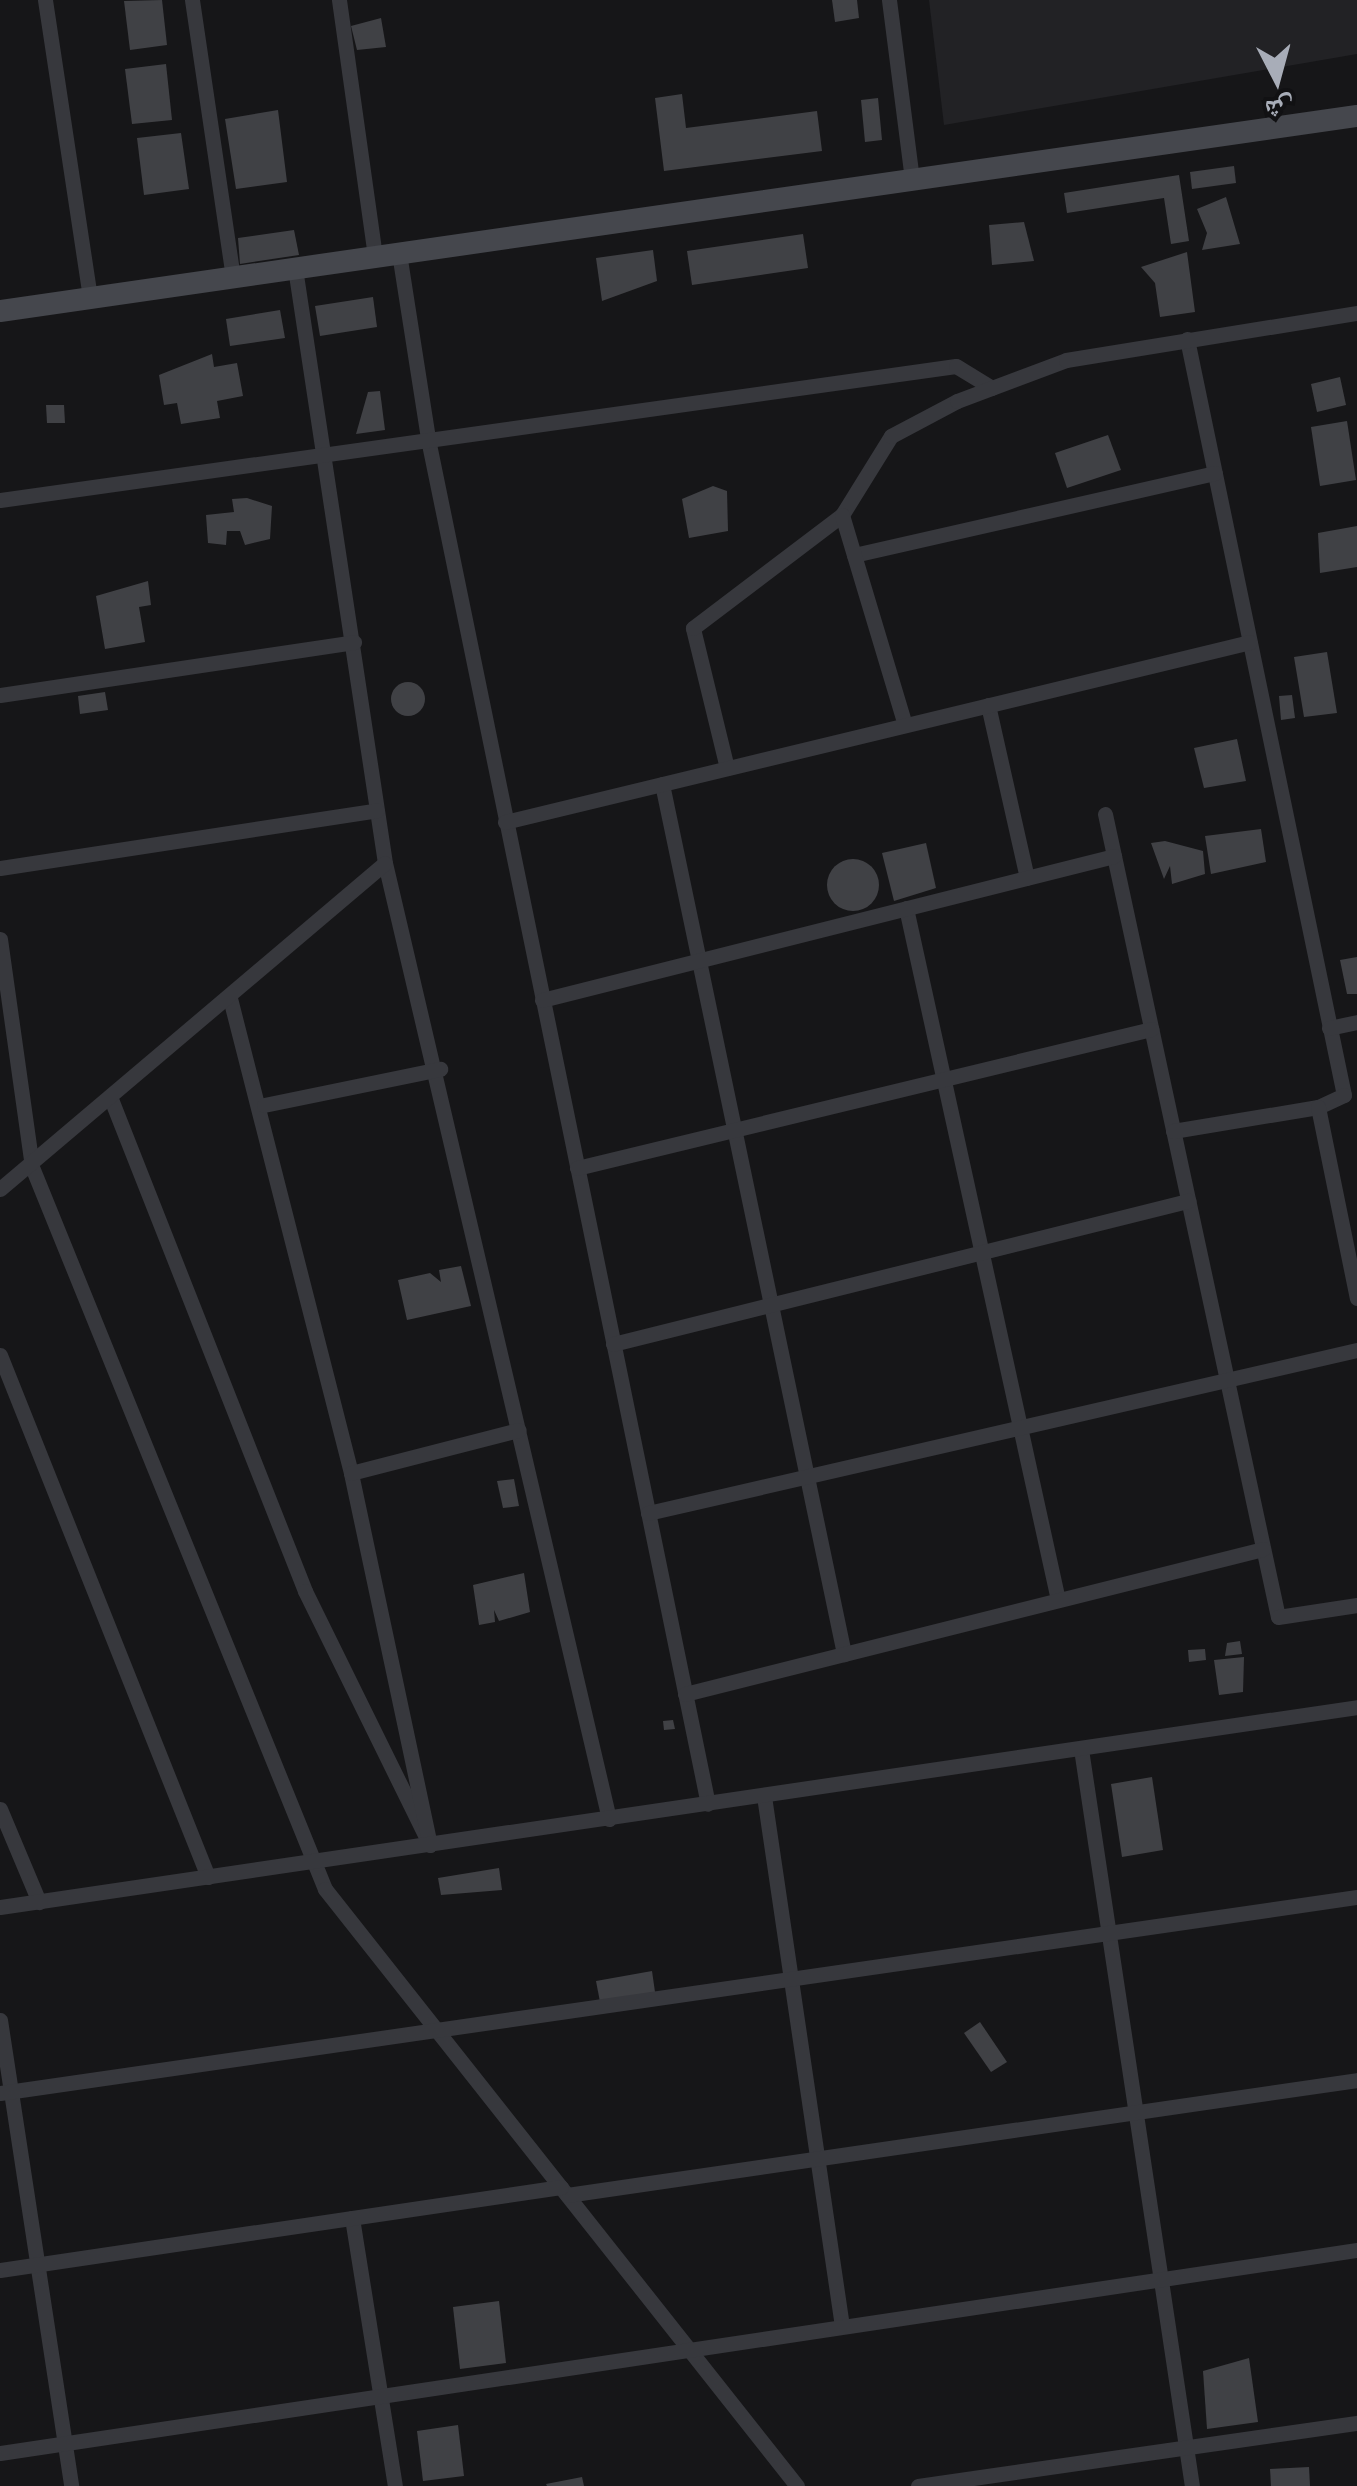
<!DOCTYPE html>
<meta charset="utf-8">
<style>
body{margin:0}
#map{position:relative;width:1357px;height:2486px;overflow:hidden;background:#161618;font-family:Cabin,"Noto Naskh Arabic",sans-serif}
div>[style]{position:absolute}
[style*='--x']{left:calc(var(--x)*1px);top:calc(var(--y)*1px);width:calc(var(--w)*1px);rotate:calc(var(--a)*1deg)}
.built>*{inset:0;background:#222225}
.building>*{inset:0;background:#404145}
.round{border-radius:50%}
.street>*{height:15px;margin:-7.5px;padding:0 7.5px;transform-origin:7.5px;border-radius:7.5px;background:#37383d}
.secondary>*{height:22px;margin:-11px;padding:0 11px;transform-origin:11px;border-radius:11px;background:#45474d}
span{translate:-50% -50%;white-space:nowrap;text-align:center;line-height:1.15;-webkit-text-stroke:9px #111113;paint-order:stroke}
.north{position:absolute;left:1227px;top:30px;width:100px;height:100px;-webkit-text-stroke:8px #111113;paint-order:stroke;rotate:174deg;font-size:28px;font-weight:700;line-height:40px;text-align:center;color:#a8adb8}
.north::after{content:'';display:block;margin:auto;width:35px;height:45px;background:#a8adb8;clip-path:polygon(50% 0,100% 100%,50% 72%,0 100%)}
</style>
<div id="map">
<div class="built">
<i style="clip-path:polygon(929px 0,1357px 0,1357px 54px,944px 125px)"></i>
</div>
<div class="building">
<i style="clip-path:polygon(162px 0,167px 45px,130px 50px,124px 1px)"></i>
<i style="clip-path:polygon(832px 0,857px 0,859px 18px,835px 22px)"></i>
<i style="clip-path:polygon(381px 18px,386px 47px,357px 50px,351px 26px)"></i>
<i style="clip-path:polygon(166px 64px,172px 120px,132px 124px,125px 69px)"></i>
<i style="clip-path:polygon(682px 94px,686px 128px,817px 111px,822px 151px,664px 171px,655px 98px)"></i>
<i style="clip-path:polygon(878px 98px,882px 140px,865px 142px,861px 100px)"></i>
<i style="clip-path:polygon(278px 110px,287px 182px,236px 189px,225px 119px)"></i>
<i style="clip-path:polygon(181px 133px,189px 189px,144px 195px,137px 138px)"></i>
<i style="clip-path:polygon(1234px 166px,1236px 183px,1192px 189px,1190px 172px)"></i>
<i style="clip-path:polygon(1179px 175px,1189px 241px,1171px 244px,1164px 198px,1067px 213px,1064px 193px)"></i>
<i style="clip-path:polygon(1226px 197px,1240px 244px,1202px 250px,1207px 233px,1197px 209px)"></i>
<i style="clip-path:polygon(1024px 222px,1034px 261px,992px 265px,989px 225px)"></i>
<i style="clip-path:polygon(294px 230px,299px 255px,240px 264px,238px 238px)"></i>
<i style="clip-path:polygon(803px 234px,808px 268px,692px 285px,687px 251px)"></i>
<i style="clip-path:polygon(653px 250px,657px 281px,602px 301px,596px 258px)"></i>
<i style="clip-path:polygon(1187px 252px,1195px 312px,1160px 317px,1155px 283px,1141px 267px)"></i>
<i style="clip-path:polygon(373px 297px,377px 327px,320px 336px,315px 306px)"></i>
<i style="clip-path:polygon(280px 310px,285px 338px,230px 346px,226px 319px)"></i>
<i style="clip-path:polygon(212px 354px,214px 367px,237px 363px,243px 396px,217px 401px,220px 418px,181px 424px,177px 403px,164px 405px,159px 375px)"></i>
<i style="clip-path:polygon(1340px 377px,1346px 405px,1317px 412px,1311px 384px)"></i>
<i style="clip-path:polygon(380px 391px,385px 430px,356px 434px,368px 392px)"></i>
<i style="clip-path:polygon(46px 405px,64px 405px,65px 423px,47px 423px)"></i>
<i style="clip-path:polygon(1347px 421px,1356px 480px,1320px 486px,1311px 427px)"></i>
<i style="clip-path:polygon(1108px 435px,1121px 470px,1067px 488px,1055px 453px)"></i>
<i style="clip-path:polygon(713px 486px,727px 491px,728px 531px,689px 538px,682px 499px)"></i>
<i style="clip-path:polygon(247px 498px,272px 506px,270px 539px,245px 545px,240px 531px,227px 531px,226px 545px,208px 543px,206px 515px,234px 512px,232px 499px)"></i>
<i style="clip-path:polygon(1357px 526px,1357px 567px,1320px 573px,1318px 533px)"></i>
<i style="clip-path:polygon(148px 581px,151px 605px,139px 607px,145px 642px,105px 649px,96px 596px)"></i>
<i style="clip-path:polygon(1327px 652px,1337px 713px,1304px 717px,1294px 657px)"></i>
<i class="round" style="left:391px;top:682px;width:34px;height:34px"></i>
<i style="clip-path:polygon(105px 692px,108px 710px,80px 714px,78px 696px)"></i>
<i style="clip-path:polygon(1292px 695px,1295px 718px,1281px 720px,1279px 696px)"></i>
<i style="clip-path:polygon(1237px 739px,1246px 781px,1204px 788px,1194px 748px)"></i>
<i style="clip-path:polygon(1261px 829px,1266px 862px,1211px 874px,1205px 836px)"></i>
<i style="clip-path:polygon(1165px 841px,1203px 851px,1205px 874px,1172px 884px,1170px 866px,1164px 879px,1151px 843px)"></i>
<i style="clip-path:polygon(926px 843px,936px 888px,894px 901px,882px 853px)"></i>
<i class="round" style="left:827px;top:859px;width:52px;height:52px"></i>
<i style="clip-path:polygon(1357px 957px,1357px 994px,1347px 994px,1340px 960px)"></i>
<i style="clip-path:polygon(461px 1266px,471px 1306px,407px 1320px,398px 1280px,430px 1273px,441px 1282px,439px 1270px)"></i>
<i style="clip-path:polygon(514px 1479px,519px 1506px,503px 1508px,497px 1481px)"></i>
<i style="clip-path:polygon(524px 1573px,530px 1612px,499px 1621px,494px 1610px,495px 1622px,479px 1625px,473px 1585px)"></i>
<i style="clip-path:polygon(1240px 1641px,1242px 1654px,1225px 1656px,1227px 1643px)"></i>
<i style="clip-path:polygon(1205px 1649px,1206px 1660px,1189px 1662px,1188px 1650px)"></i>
<i style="clip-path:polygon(1244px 1657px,1243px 1692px,1219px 1695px,1214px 1660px)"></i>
<i style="clip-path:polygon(673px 1720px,675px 1729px,664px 1730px,663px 1721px)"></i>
<i style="clip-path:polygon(1152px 1777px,1163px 1850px,1122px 1857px,1111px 1784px)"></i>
<i style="clip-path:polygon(499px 1868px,502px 1890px,441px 1895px,438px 1878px)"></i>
<i style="clip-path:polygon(652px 1971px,655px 1992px,600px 2002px,596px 1981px)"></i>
<i style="clip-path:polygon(980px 2022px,1007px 2062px,991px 2072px,964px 2033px)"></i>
<i style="clip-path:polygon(499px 2301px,506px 2363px,460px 2369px,453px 2307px)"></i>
<i style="clip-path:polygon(1249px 2358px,1258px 2422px,1207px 2429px,1203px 2371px)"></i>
<i style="clip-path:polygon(458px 2425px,464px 2476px,423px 2481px,417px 2431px)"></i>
<i style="clip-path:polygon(1309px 2467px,1310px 2486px,1271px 2486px,1270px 2469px)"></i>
<i style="clip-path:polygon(582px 2477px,584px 2486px,547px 2486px,546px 2484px)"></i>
</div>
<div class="street">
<i style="--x:45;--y:0;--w:301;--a:81.4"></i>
<i style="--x:192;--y:0;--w:280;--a:81.6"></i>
<i style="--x:339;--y:0;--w:260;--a:82"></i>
<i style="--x:889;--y:0;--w:181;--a:82.7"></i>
<i style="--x:399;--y:253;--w:193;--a:81.1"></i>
<i style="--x:429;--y:444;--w:1388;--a:78.41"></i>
<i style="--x:295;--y:268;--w:602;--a:81.4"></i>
<i style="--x:385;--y:863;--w:982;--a:76.81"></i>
<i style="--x:1187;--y:339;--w:772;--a:78.27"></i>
<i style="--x:1344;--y:1095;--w:29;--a:155"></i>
<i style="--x:0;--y:500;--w:965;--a:-7.98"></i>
<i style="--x:956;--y:366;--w:42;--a:31.4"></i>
<i style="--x:842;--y:515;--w:93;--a:-58.2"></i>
<i style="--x:891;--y:436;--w:75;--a:-27.9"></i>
<i style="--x:957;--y:401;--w:116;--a:-20.6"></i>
<i style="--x:1066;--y:360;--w:295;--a:-9.2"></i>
<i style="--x:854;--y:555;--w:370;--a:-12.8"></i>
<i style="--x:0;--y:695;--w:358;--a:-8.5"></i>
<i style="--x:988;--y:705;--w:177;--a:77.3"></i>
<i style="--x:727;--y:768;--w:144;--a:-103.7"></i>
<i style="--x:693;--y:628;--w:187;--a:-37.2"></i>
<i style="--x:842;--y:515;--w:219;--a:73.3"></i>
<i style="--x:662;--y:784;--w:889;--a:78.18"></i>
<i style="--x:1105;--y:814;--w:821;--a:77.84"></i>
<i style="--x:1278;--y:1617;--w:80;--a:-8.6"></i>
<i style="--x:505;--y:822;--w:766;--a:-13.58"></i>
<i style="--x:0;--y:868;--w:381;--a:-8.7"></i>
<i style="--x:906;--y:908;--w:708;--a:77.61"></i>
<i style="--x:0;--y:939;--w:230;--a:82"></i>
<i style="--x:32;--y:1167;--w:779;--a:67.91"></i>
<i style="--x:325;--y:1889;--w:761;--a:51.67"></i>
<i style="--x:542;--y:1000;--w:590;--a:-14.13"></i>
<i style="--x:1329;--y:1028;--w:29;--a:-12"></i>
<i style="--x:111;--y:1099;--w:529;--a:68.48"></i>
<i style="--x:305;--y:1591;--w:283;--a:63.8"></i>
<i style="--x:430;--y:1845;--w:380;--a:-102"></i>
<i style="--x:351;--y:1473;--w:491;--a:-104.3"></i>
<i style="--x:264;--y:1105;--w:180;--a:-11.6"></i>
<i style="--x:1173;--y:1131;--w:147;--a:-9.4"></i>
<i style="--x:1318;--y:1107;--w:195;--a:78.5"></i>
<i style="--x:577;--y:1168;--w:591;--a:-13.61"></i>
<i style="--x:0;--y:1189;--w:504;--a:-40.26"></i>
<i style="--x:613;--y:1344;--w:593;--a:-13.97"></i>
<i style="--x:0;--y:1355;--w:562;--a:68.27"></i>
<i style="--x:351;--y:1473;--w:173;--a:-14.4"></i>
<i style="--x:648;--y:1513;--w:727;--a:-12.95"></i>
<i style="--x:685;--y:1694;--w:596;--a:-14.08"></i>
<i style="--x:1081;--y:1749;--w:745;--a:81.44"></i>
<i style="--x:764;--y:1796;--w:536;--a:81.63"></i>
<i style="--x:0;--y:1809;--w:101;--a:67.2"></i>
<i style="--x:0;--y:1907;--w:1372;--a:-8.38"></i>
<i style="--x:0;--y:2020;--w:471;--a:81.3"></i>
<i style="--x:0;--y:2093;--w:1371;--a:-8.22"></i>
<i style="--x:567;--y:2195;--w:798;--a:-8.28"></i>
<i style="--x:352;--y:2218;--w:271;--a:80.9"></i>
<i style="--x:0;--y:2270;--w:567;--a:-8.42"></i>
<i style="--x:0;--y:2453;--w:1372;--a:-8.51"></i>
<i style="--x:918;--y:2486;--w:443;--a:-8.2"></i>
</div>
<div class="secondary">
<i style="--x:0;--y:311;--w:1371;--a:-8.18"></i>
</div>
<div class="north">ش</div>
</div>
